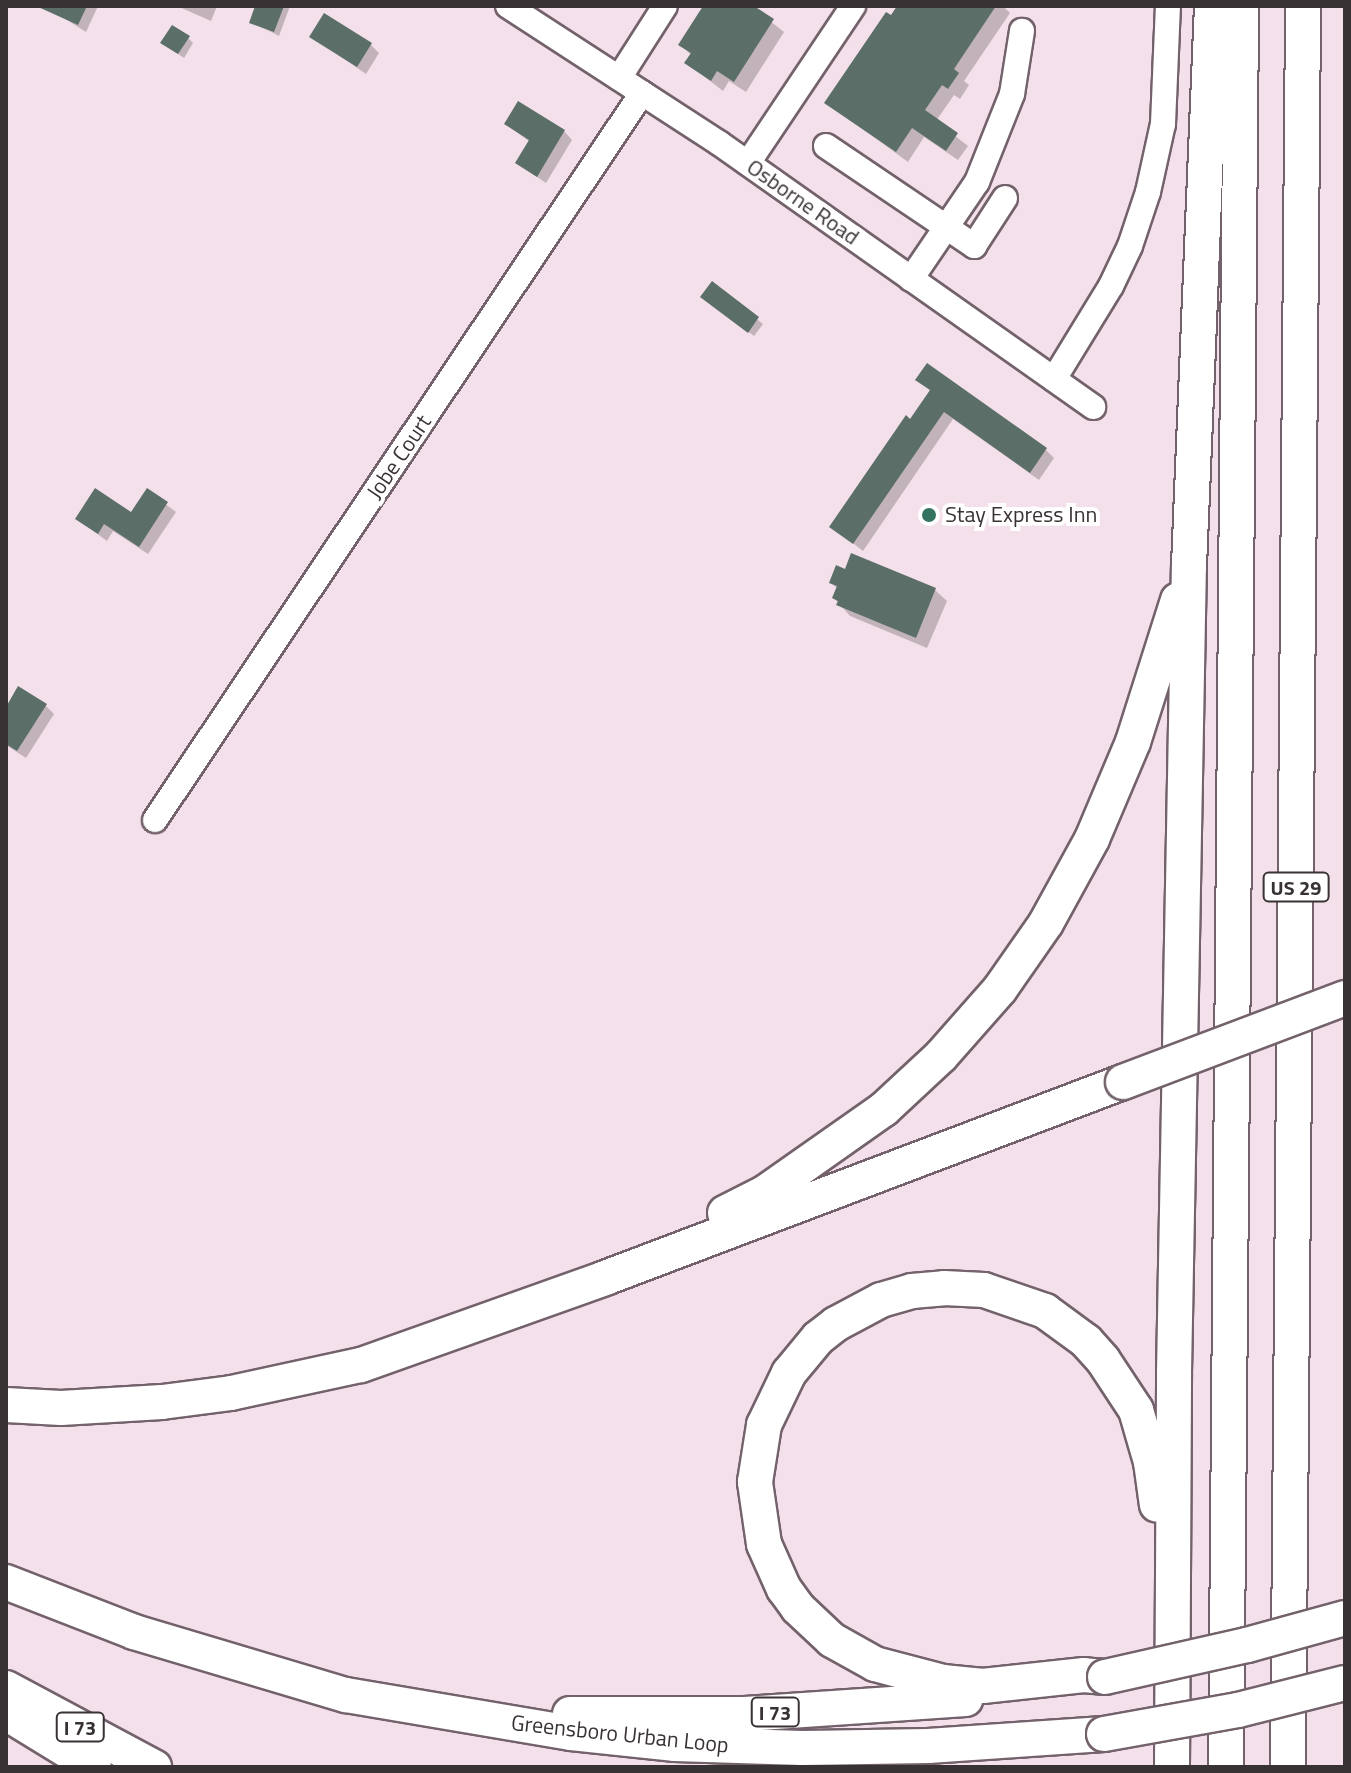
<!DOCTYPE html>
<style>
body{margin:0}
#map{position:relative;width:1351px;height:1773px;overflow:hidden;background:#f3e0ea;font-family:"Titillium Web",sans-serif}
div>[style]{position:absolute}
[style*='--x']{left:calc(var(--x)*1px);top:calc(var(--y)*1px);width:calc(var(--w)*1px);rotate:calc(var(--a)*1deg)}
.shadow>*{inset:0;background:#0003}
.building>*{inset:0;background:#5b6f68}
.roads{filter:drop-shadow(2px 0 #73626b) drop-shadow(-2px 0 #73626b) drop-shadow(0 2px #73626b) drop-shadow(0 -2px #73626b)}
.minor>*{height:24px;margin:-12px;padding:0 12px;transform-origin:12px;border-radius:12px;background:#fff}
.highway>*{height:34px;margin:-17px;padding:0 17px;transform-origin:17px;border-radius:17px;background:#fff}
.bridges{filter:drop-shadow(2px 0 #73626b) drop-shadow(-2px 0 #73626b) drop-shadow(0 2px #73626b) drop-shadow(0 -2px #73626b)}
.highway-bridge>*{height:34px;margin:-17px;padding:0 17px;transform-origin:17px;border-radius:17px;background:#fff}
.dots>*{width:22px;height:22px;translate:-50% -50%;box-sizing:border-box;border:4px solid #fff;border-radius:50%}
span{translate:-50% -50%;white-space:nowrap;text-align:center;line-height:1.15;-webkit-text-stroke:8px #fff;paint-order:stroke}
.shield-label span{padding:2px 6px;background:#fff;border:2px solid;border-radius:6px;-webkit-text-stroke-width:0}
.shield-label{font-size:20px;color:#393235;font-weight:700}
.street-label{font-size:22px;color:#393235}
.poi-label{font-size:22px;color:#393235}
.left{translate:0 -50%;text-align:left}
.frame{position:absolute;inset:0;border:8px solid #393235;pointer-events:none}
</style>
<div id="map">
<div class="shadow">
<i style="clip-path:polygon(63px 6px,98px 6px,86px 32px,59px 15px)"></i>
<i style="clip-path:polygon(177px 6px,217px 6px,211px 21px)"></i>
<i style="clip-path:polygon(257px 6px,290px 6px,279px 36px,251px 22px)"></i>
<i style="clip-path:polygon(705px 6px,751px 6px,784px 32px,746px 92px,729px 81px,723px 91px,687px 63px,692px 56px,680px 44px)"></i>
<i style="clip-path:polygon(899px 6px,1003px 6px,1010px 13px,964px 81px,969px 85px,960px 99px,954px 95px,936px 121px,968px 146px,958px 160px,924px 137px,908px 162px,827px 103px)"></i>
<i style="clip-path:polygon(312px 37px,371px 45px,379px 53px,366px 74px)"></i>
<i style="clip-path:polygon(188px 38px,193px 43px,184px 58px,168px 47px)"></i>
<i style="clip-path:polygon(506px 124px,564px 131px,572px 140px,546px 183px,517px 163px,530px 142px)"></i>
<i style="clip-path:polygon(712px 284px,763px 324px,754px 336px,708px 302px)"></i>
<i style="clip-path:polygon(918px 380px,1046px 450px,1054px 458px,1039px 480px,953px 419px,863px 551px,831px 526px,932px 392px)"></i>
<i style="clip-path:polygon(148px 491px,176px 512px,148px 554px,113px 531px,107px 541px,77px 519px,132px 515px)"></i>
<i style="clip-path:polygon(831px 583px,935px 590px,947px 601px,927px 648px,850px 616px,834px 598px,838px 589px)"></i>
<i style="clip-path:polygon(45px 705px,54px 714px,26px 758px,6px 745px,6px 711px)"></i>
</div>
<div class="building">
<i style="clip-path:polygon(36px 6px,87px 6px,78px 25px)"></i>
<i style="clip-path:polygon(255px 6px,284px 6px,274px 32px,249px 23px)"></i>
<i style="clip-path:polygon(703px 6px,754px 6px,774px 19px,734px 82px,717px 71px,711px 81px,684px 63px,691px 53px,678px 45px)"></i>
<i style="clip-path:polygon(897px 6px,996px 6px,954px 69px,959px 73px,948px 89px,942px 85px,925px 110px,958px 133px,946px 151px,912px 128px,896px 152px,824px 103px,886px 12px,891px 15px)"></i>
<i style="clip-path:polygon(324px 13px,372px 43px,357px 67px,309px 37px)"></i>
<i style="clip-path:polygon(172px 25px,190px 36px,178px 54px,160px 43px)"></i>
<i style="clip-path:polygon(518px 101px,565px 130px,537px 177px,515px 163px,529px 140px,504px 124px)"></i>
<i style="clip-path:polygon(712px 281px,759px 317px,748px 333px,700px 297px)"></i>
<i style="clip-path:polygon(927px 363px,1047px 448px,1030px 473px,944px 412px,853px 544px,829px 527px,906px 415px,910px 419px,930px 390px,915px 380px)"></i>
<i style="clip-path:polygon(95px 488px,131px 512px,147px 488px,168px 502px,139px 547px,104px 524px,98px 534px,75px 519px)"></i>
<i style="clip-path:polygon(851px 553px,936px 588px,916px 638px,836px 605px,838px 601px,832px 598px,837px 586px,829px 583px,836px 565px,845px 569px)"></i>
<i style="clip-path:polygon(18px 686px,47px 704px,17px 751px,6px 744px,6px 707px)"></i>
</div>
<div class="roads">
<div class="minor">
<i style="--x:508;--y:6;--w:252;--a:33"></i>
<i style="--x:719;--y:143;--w:458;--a:35.2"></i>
<i style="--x:619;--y:78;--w:85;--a:-57.4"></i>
<i style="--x:826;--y:146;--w:179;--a:34"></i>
<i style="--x:974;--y:246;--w:57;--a:-57.1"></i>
<i style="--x:748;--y:163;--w:189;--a:-56.2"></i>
<i style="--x:911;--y:279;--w:117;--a:-55.8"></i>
<i style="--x:977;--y:182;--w:95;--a:-68.3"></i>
<i style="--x:1012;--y:94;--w:64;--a:-81"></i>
<i style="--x:1054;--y:379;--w:109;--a:-58.5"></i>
<i style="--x:1111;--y:286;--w:44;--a:-64.6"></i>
<i style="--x:1130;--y:246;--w:57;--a:-71.6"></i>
<i style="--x:1148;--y:192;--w:70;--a:-77.6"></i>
<i style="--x:1163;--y:124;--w:118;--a:-87.6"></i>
<i style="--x:155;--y:820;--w:875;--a:-56.18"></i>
</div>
<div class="highway">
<i style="--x:725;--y:1213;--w:46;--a:-27.1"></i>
<i style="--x:766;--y:1192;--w:144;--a:-35.1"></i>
<i style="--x:884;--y:1109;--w:78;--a:-42.9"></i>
<i style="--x:941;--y:1056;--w:89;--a:-48.6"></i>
<i style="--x:1000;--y:989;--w:80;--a:-55.1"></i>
<i style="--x:1046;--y:923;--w:96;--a:-61.3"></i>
<i style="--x:1092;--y:839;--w:105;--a:-67.1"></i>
<i style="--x:1133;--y:742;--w:149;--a:-72.4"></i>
<i style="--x:6;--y:1405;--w:55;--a:3.1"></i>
<i style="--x:61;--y:1408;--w:101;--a:-3.4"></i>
<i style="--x:162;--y:1402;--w:70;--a:-7.4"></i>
<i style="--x:231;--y:1393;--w:133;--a:-12.2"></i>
<i style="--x:361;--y:1365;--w:259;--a:-19.6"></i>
<i style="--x:605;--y:1278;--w:554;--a:-20.73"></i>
<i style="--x:6;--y:1582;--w:137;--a:21.3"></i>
<i style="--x:134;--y:1632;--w:221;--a:16.6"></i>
<i style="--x:346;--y:1695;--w:228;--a:9.6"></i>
<i style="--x:571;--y:1733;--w:105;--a:6"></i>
<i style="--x:675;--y:1744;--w:127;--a:1.8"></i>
<i style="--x:802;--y:1748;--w:126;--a:-0.9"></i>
<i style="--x:928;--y:1746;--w:176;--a:-3.9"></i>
<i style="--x:1105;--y:1677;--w:21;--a:-175"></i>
<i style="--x:1084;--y:1675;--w:102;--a:173.8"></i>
<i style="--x:983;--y:1686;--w:40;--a:-174.3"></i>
<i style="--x:943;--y:1682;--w:70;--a:-165.2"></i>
<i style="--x:875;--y:1664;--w:49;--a:-150.8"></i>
<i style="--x:832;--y:1640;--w:47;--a:-136.7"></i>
<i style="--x:798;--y:1608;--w:24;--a:-126"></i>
<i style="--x:784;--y:1589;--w:49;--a:-114"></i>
<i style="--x:764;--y:1544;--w:63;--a:-98.3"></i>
<i style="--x:755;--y:1482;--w:58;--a:-81"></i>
<i style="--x:764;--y:1425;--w:58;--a:-64.3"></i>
<i style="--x:789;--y:1373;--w:45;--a:-50.4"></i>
<i style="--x:818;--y:1338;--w:23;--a:-38"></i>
<i style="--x:836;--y:1324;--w:51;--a:-28.1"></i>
<i style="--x:881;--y:1300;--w:32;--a:-16"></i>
<i style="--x:912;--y:1291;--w:32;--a:-5"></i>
<i style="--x:944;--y:1288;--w:40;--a:2.9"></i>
<i style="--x:984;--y:1290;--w:65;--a:19"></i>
<i style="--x:1045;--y:1311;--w:51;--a:36.2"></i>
<i style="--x:1086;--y:1341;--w:25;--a:48"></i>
<i style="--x:1103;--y:1360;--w:60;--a:56.6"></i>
<i style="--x:1136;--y:1410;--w:54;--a:73.9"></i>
<i style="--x:1151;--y:1462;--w:43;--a:82.1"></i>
<i style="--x:6;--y:1688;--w:168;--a:28.1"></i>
<i style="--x:6;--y:1713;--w:103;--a:31.5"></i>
<i style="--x:570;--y:1714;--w:175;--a:0"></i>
<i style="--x:745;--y:1714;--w:221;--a:-3.9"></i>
<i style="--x:1172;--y:1767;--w:394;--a:-89.7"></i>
<i style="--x:1174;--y:1373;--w:807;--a:-88.94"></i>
<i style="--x:1189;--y:566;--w:560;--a:-87.65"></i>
<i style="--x:1226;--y:1767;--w:1761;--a:-89.51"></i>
<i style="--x:1288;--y:1767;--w:1761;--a:-89.51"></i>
</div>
</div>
<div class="bridges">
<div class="highway-bridge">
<i style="--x:1123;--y:1082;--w:237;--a:-20.7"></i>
<i style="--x:1105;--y:1677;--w:146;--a:-12.7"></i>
<i style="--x:1247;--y:1645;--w:102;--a:-15.4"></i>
<i style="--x:1104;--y:1734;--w:136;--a:-10.2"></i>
<i style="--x:1238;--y:1710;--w:110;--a:-14.2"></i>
</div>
</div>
<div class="dots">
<i style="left:929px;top:515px;background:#347361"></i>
</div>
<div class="shield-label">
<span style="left:1296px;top:887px">US 29</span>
<span style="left:775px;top:1712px">I 73</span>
<span style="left:80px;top:1727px">I 73</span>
</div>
<div class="street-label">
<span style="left:803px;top:202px;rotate:35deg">Osborne Road</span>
<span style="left:399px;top:457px;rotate:-56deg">Jobe Court</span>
<span style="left:620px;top:1734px;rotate:6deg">Greensboro Urban Loop</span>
</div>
<div class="poi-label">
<span class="left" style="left:945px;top:515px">Stay Express Inn</span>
</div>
<div class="frame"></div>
</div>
